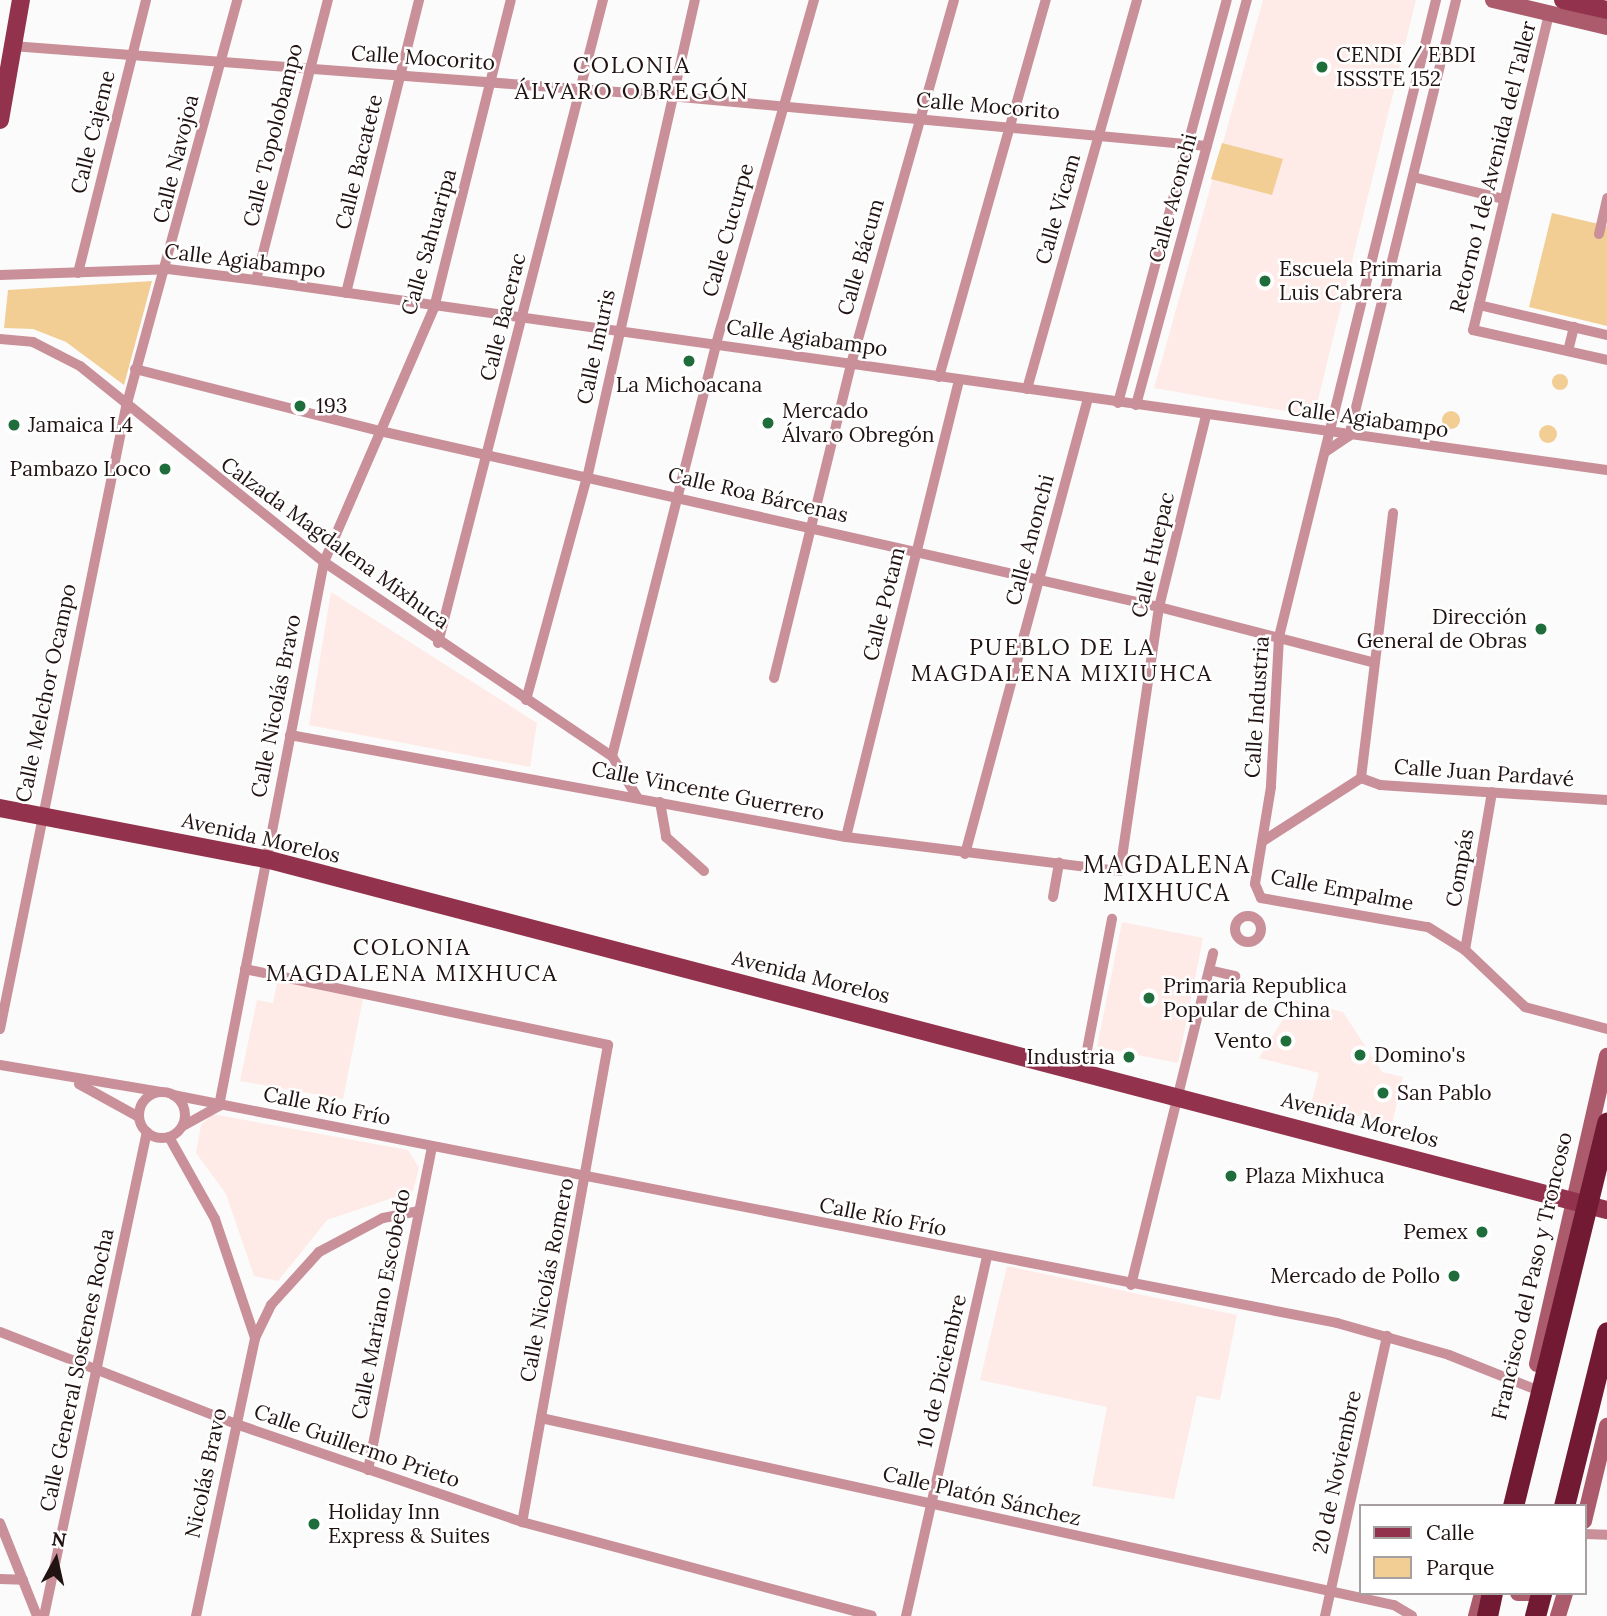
<!DOCTYPE html>
<meta charset="utf-8">
<style>
body{margin:0}
#map{position:relative;width:1607px;height:1616px;overflow:hidden;background:#fbfbfb;font-family:Lora,serif}
div>[style]{position:absolute}
[style*='--x']{left:calc(var(--x)*1px);top:calc(var(--y)*1px);width:calc(var(--w)*1px);rotate:calc(var(--a)*1deg)}
.built>*{inset:0;background:#feebe7}
.green>*{inset:0;background:#f2ce94}
.round{border-radius:50%}
.street>*{height:10px;margin:-5px;padding:0 5px;transform-origin:5px;border-radius:5px;background:#c9909a}
.street>.ring{margin:-5px;padding:0;box-sizing:content-box;background:none;border:10px solid #c9909a;border-radius:50%}
.secondary>*{height:16px;margin:-8px;padding:0 8px;transform-origin:8px;border-radius:8px;background:#ab5b6c}
.primary>*{height:18px;margin:-9px;padding:0 9px;transform-origin:9px;border-radius:9px;background:#93324c}
.highway>*{height:21px;margin:-10.5px;padding:0 10.5px;transform-origin:10.5px;border-radius:10.5px;background:#721934}
.highway-bridge>*{height:21px;margin:-10.5px;padding:0 10.5px;transform-origin:10.5px;border-radius:10.5px;background:#721934}
.dots>*{width:19px;height:19px;translate:-50% -50%;box-sizing:border-box;border:4px solid #fff;border-radius:50%}
span{translate:-50% -50%;white-space:nowrap;text-align:center;line-height:1.15;-webkit-text-stroke:5px #fff;paint-order:stroke}
.poi-label{font-size:21px;color:#201311}
.left{translate:0 -50%;text-align:left}
.right{translate:-100% -50%;text-align:right}
.street-label{font-size:21px;color:#201311}
.neighbourhood-label{font-size:23px;color:#201311;letter-spacing:2px}
.quarter-label{font-size:24px;color:#201311;letter-spacing:2px}
.legend{position:absolute;left:1359px;top:1504px;width:228px;height:91px;box-sizing:border-box;background:#fff;border:2px solid #a6a1a0;margin:0;padding:9px 12px;list-style:none;font-size:21px;color:#201311}
.legend li{display:flex;align-items:center;gap:14px;height:35px}
.legend b{width:35px;border:2px solid #a6a1a0}
.north{position:absolute;left:21px;top:1525px;width:70px;height:70px;-webkit-text-stroke:5px #fff;paint-order:stroke;rotate:8deg;font-size:19px;font-weight:700;line-height:28px;text-align:center;color:#201311}
.north::after{content:'';display:block;margin:auto;width:24px;height:32px;background:#201311;clip-path:polygon(50% 0,100% 100%,50% 72%,0 100%)}
</style>
<div id="map">
<div class="built">
<i style="clip-path:polygon(1263px 0,1416px 0,1314px 416px,1154px 388px)"></i>
<i style="clip-path:polygon(331px 592px,537px 723px,530px 767px,309px 725px)"></i>
<i style="clip-path:polygon(1122px 922px,1203px 938px,1178px 1063px,1097px 1047px)"></i>
<i style="clip-path:polygon(278px 977px,364px 994px,343px 1099px,240px 1081px,257px 1000px,273px 1003px)"></i>
<i style="clip-path:polygon(1295px 1000px,1343px 1012px,1382px 1072px,1403px 1077px,1392px 1124px,1311px 1104px,1319px 1073px,1259px 1058px)"></i>
<i style="clip-path:polygon(212px 1114px,408px 1150px,419px 1168px,413px 1191px,327px 1220px,278px 1281px,254px 1276px,226px 1194px,196px 1153px,201px 1125px)"></i>
<i style="clip-path:polygon(1007px 1266px,1237px 1315px,1220px 1400px,1197px 1396px,1174px 1499px,1092px 1486px,1107px 1407px,980px 1380px)"></i>
</div>
<div class="green">
<i style="clip-path:polygon(1222px 143px,1283px 159px,1272px 195px,1211px 179px)"></i>
<i style="clip-path:polygon(1552px 213px,1607px 226px,1607px 326px,1529px 307px)"></i>
<i style="clip-path:polygon(152px 281px,124px 385px,66px 342px,33px 329px,4px 328px,8px 290px)"></i>
<i class="round" style="left:1552px;top:374px;width:16px;height:16px"></i>
<i class="round" style="left:1442px;top:411px;width:18px;height:18px"></i>
<i class="round" style="left:1539px;top:425px;width:18px;height:18px"></i>
</div>
<div class="street">
<i style="--x:1436;--y:0;--w:656;--a:103.85"></i>
<i style="--x:1279;--y:637;--w:150;--a:93.1"></i>
<i style="--x:1271;--y:787;--w:98;--a:99.4"></i>
<i style="--x:1255;--y:884;--w:15;--a:67"></i>
<i style="--x:1261;--y:898;--w:169;--a:9.9"></i>
<i style="--x:1428;--y:927;--w:44;--a:31.9"></i>
<i style="--x:1465;--y:950;--w:83;--a:43.5"></i>
<i style="--x:1525;--y:1007;--w:85;--a:15"></i>
<i style="--x:1549;--y:14;--w:325;--a:103.5"></i>
<i style="--x:1473;--y:330;--w:137;--a:12.6"></i>
<i style="--x:12;--y:46;--w:660;--a:4.35"></i>
<i style="--x:670;--y:96;--w:539;--a:5.32"></i>
<i style="--x:1413;--y:177;--w:94;--a:13.6"></i>
<i style="--x:1599;--y:234;--w:37;--a:-77"></i>
<i style="--x:78;--y:273;--w:281;--a:-76"></i>
<i style="--x:0;--y:275;--w:168;--a:-2"></i>
<i style="--x:168;--y:269;--w:89;--a:7.1"></i>
<i style="--x:256;--y:280;--w:1364;--a:8.01"></i>
<i style="--x:256;--y:280;--w:289;--a:-75.6"></i>
<i style="--x:346;--y:293;--w:302;--a:-76"></i>
<i style="--x:1479;--y:305;--w:131;--a:13.2"></i>
<i style="--x:0;--y:339;--w:33;--a:5"></i>
<i style="--x:33;--y:342;--w:53;--a:27.1"></i>
<i style="--x:80;--y:366;--w:313;--a:38.8"></i>
<i style="--x:324;--y:562;--w:347;--a:34"></i>
<i style="--x:612;--y:756;--w:48;--a:58.6"></i>
<i style="--x:1568;--y:351;--w:25;--a:-76"></i>
<i style="--x:135;--y:369;--w:253;--a:14.2"></i>
<i style="--x:380;--y:431;--w:799;--a:12.73"></i>
<i style="--x:1159;--y:607;--w:219;--a:14.5"></i>
<i style="--x:939;--y:377;--w:392;--a:-74.2"></i>
<i style="--x:1027;--y:389;--w:404;--a:-74.2"></i>
<i style="--x:1118;--y:403;--w:417;--a:-74.9"></i>
<i style="--x:1136;--y:405;--w:420;--a:-74.7"></i>
<i style="--x:1325;--y:452;--w:29;--a:-34"></i>
<i style="--x:1349;--y:436;--w:449;--a:-76.2"></i>
<i style="--x:438;--y:643;--w:664;--a:-75.61"></i>
<i style="--x:774;--y:678;--w:323;--a:-76.2"></i>
<i style="--x:851;--y:364;--w:378;--a:-74.2"></i>
<i style="--x:526;--y:700;--w:234;--a:-74.7"></i>
<i style="--x:588;--y:474;--w:486;--a:-77.3"></i>
<i style="--x:290;--y:735;--w:565;--a:10.4"></i>
<i style="--x:846;--y:837;--w:276;--a:7.1"></i>
<i style="--x:1120;--y:871;--w:267;--a:-81.6"></i>
<i style="--x:1159;--y:607;--w:197;--a:-76.2"></i>
<i style="--x:612;--y:756;--w:425;--a:-75.8"></i>
<i style="--x:716;--y:344;--w:358;--a:-74.1"></i>
<i style="--x:1361;--y:778;--w:267;--a:-83.1"></i>
<i style="--x:660;--y:802;--w:36;--a:80"></i>
<i style="--x:666;--y:837;--w:51;--a:41.8"></i>
<i style="--x:846;--y:837;--w:471;--a:-76.1"></i>
<i style="--x:1263;--y:841;--w:117;--a:-32.7"></i>
<i style="--x:1361;--y:778;--w:20;--a:20"></i>
<i style="--x:1380;--y:785;--w:227;--a:3.8"></i>
<i style="--x:965;--y:854;--w:472;--a:-74.9"></i>
<i style="--x:1053;--y:897;--w:35;--a:-80"></i>
<i class="ring" style="left:1235px;top:916px;width:16px;height:16px"></i>
<i style="--x:1465;--y:950;--w:160;--a:-80.3"></i>
<i style="--x:245;--y:969;--w:371;--a:11.8"></i>
<i style="--x:608;--y:1045;--w:485;--a:100.2"></i>
<i style="--x:1209;--y:970;--w:27;--a:13"></i>
<i style="--x:0;--y:1029;--w:635;--a:-78.55"></i>
<i style="--x:126;--y:407;--w:422;--a:-74.7"></i>
<i style="--x:0;--y:1065;--w:163;--a:9.5"></i>
<i style="--x:1083;--y:1071;--w:155;--a:-79.2"></i>
<i style="--x:79;--y:1084;--w:68;--a:28.8"></i>
<i class="ring" style="left:139px;top:1092px;width:36px;height:36px"></i>
<i style="--x:173;--y:1095;--w:1186;--a:11.08"></i>
<i style="--x:1337;--y:1323;--w:116;--a:15.9"></i>
<i style="--x:1449;--y:1355;--w:89;--a:21.7"></i>
<i style="--x:219;--y:1106;--w:554;--a:-79.08"></i>
<i style="--x:324;--y:562;--w:277;--a:-66.6"></i>
<i style="--x:434;--y:308;--w:317;--a:-76"></i>
<i style="--x:183;--y:1126;--w:41;--a:-29.1"></i>
<i style="--x:169;--y:1137;--w:94;--a:60.7"></i>
<i style="--x:215;--y:1219;--w:126;--a:71.4"></i>
<i style="--x:1131;--y:1285;--w:342;--a:-76.1"></i>
<i style="--x:0;--y:1332;--w:253;--a:21.3"></i>
<i style="--x:236;--y:1424;--w:302;--a:18.9"></i>
<i style="--x:522;--y:1522;--w:362;--a:15"></i>
<i style="--x:541;--y:1418;--w:873;--a:12.37"></i>
<i style="--x:1394;--y:1605;--w:21;--a:31"></i>
<i style="--x:368;--y:1470;--w:330;--a:-78.8"></i>
<i style="--x:0;--y:1523;--w:100;--a:68.3"></i>
<i style="--x:1584;--y:1534;--w:23;--a:2"></i>
<i style="--x:0;--y:1579;--w:23;--a:2"></i>
<i style="--x:44;--y:1616;--w:495;--a:-78"></i>
<i style="--x:196;--y:1616;--w:284;--a:-78"></i>
<i style="--x:255;--y:1338;--w:37;--a:-64"></i>
<i style="--x:271;--y:1305;--w:72;--a:-47.8"></i>
<i style="--x:319;--y:1252;--w:72;--a:-28"></i>
<i style="--x:383;--y:1218;--w:37;--a:-11"></i>
<i style="--x:906;--y:1616;--w:367;--a:-77.3"></i>
<i style="--x:1325;--y:1616;--w:287;--a:-77.5"></i>
</div>
<div class="secondary">
<i style="--x:1493;--y:0;--w:117;--a:13.3"></i>
<i style="--x:1537;--y:1364;--w:316;--a:-77.2"></i>
<i style="--x:1584;--y:1521;--w:98;--a:-76.4"></i>
<i style="--x:1518;--y:1593;--w:24;--a:0"></i>
<i style="--x:1476;--y:1616;--w:24;--a:-75"></i>
<i style="--x:1558;--y:1616;--w:24;--a:-73"></i>
</div>
<div class="primary">
<i style="--x:1563;--y:0;--w:45;--a:12.8"></i>
<i style="--x:0;--y:120;--w:122;--a:-80.1"></i>
<i style="--x:0;--y:808;--w:271;--a:10.9"></i>
<i style="--x:266;--y:859;--w:1386;--a:14.67"></i>
</div>
<div class="highway">
<i style="--x:1564;--y:1506;--w:179;--a:-76.1"></i>
<i style="--x:1487;--y:1616;--w:24;--a:-78"></i>
</div>
<div class="highway-bridge">
<i style="--x:1513;--y:1506;--w:395;--a:-76.2"></i>
<i style="--x:1535;--y:1616;--w:24;--a:-75"></i>
</div>
<div class="dots">
<i style="left:1322px;top:67px;background:#206d3c"></i>
<i style="left:1265px;top:281px;background:#206d3c"></i>
<i style="left:689px;top:361px;background:#206d3c"></i>
<i style="left:300px;top:406px;background:#206d3c"></i>
<i style="left:768px;top:423px;background:#206d3c"></i>
<i style="left:14px;top:425px;background:#206d3c"></i>
<i style="left:165px;top:469px;background:#206d3c"></i>
<i style="left:1541px;top:629px;background:#206d3c"></i>
<i style="left:1149px;top:998px;background:#206d3c"></i>
<i style="left:1286px;top:1041px;background:#206d3c"></i>
<i style="left:1360px;top:1055px;background:#206d3c"></i>
<i style="left:1129px;top:1057px;background:#206d3c"></i>
<i style="left:1383px;top:1093px;background:#206d3c"></i>
<i style="left:1231px;top:1176px;background:#206d3c"></i>
<i style="left:1482px;top:1232px;background:#206d3c"></i>
<i style="left:1454px;top:1276px;background:#206d3c"></i>
<i style="left:314px;top:1524px;background:#206d3c"></i>
</div>
<div class="poi-label">
<span class="left" style="left:1336px;top:67px">CENDI / EBDI<br>ISSSTE 152</span>
<span class="left" style="left:1279px;top:281px">Escuela Primaria<br>Luis Cabrera</span>
<span style="left:689px;top:385px">La Michoacana</span>
<span class="left" style="left:316px;top:406px">193</span>
<span class="left" style="left:782px;top:423px">Mercado<br>Álvaro Obregón</span>
<span class="left" style="left:28px;top:425px">Jamaica L4</span>
<span class="right" style="left:151px;top:469px">Pambazo Loco</span>
<span class="right" style="left:1527px;top:629px">Dirección<br>General de Obras</span>
<span class="left" style="left:1163px;top:998px">Primaria Republica<br>Popular de China</span>
<span class="right" style="left:1272px;top:1041px">Vento</span>
<span class="left" style="left:1374px;top:1055px">Domino's</span>
<span class="right" style="left:1115px;top:1057px">Industria</span>
<span class="left" style="left:1397px;top:1093px">San Pablo</span>
<span class="left" style="left:1245px;top:1176px">Plaza Mixhuca</span>
<span class="right" style="left:1468px;top:1232px">Pemex</span>
<span class="right" style="left:1440px;top:1276px">Mercado de Pollo</span>
<span class="left" style="left:328px;top:1524px">Holiday Inn<br>Express &amp; Suites</span>
</div>
<div class="street-label">
<span style="left:423px;top:58px;rotate:4deg">Calle Mocorito</span>
<span style="left:988px;top:106px;rotate:5deg">Calle Mocorito</span>
<span style="left:93px;top:132px;rotate:-76deg">Calle Cajeme</span>
<span style="left:273px;top:135px;rotate:-76deg">Calle Topolobampo</span>
<span style="left:176px;top:159px;rotate:-76deg">Calle Navojoa</span>
<span style="left:359px;top:162px;rotate:-76deg">Calle Bacatete</span>
<span style="left:1493px;top:167px;rotate:-76deg">Retorno 1 de Avenida del Taller</span>
<span style="left:1173px;top:198px;rotate:-75deg">Calle Aconchi</span>
<span style="left:1058px;top:209px;rotate:-74deg">Calle Vicam</span>
<span style="left:728px;top:230px;rotate:-74deg">Calle Cucurpe</span>
<span style="left:429px;top:242px;rotate:-74deg">Calle Sahuaripa</span>
<span style="left:861px;top:257px;rotate:-74deg">Calle Bácum</span>
<span style="left:245px;top:261px;rotate:7deg">Calle Agiabampo</span>
<span style="left:503px;top:317px;rotate:-76deg">Calle Bacerac</span>
<span style="left:807px;top:338px;rotate:8deg">Calle Agiabampo</span>
<span style="left:596px;top:347px;rotate:-78deg">Calle Imuris</span>
<span style="left:1368px;top:419px;rotate:8deg">Calle Agiabampo</span>
<span style="left:758px;top:495px;rotate:13deg">Calle Roa Bárcenas</span>
<span style="left:1030px;top:540px;rotate:-75deg">Calle Anonchi</span>
<span style="left:335px;top:543px;rotate:36deg">Calzada Magdalena Mixhuca</span>
<span style="left:1153px;top:555px;rotate:-77deg">Calle Huepac</span>
<span style="left:884px;top:604px;rotate:-76deg">Calle Potam</span>
<span style="left:46px;top:693px;rotate:-78deg">Calle Melchor Ocampo</span>
<span style="left:276px;top:706px;rotate:-79deg">Calle Nicolás Bravo</span>
<span style="left:1257px;top:707px;rotate:-86deg">Calle Industria</span>
<span style="left:1484px;top:773px;rotate:4deg">Calle Juan Pardavé</span>
<span style="left:708px;top:791px;rotate:11deg">Calle Vincente Guerrero</span>
<span style="left:261px;top:838px;rotate:13deg">Avenida Morelos</span>
<span style="left:1460px;top:868px;rotate:-80deg">Compás</span>
<span style="left:1342px;top:890px;rotate:11deg">Calle Empalme</span>
<span style="left:811px;top:977px;rotate:14deg">Avenida Morelos</span>
<span style="left:327px;top:1106px;rotate:11deg">Calle Río Frío</span>
<span style="left:1360px;top:1120px;rotate:15deg">Avenida Morelos</span>
<span style="left:883px;top:1217px;rotate:11deg">Calle Río Frío</span>
<span style="left:1532px;top:1276px;rotate:-77deg">Francisco del Paso y Troncoso</span>
<span style="left:547px;top:1280px;rotate:-79deg">Calle Nicolás Romero</span>
<span style="left:381px;top:1304px;rotate:-79deg">Calle Mariano Escobedo</span>
<span style="left:77px;top:1370px;rotate:-78deg">Calle General Sostenes Rocha</span>
<span style="left:942px;top:1371px;rotate:-77deg">10 de Diciembre</span>
<span style="left:357px;top:1446px;rotate:19deg">Calle Guillermo Prieto</span>
<span style="left:1337px;top:1472px;rotate:-78deg">20 de Noviembre</span>
<span style="left:206px;top:1473px;rotate:-78deg">Nicolás Bravo</span>
<span style="left:982px;top:1496px;rotate:13deg">Calle Platón Sánchez</span>
</div>
<div class="neighbourhood-label">
<span style="left:632px;top:78px">COLONIA<br>ÁLVARO OBREGÓN</span>
<span style="left:1062px;top:660px">PUEBLO DE LA<br>MAGDALENA MIXIUHCA</span>
<span style="left:412px;top:960px">COLONIA<br>MAGDALENA MIXHUCA</span>
</div>
<div class="quarter-label">
<span style="left:1167px;top:879px">MAGDALENA<br>MIXHUCA</span>
</div>
<ul class="legend">
<li><b style="height:9px;background:#93324c"></b>Calle</li>
<li><b style="height:19px;background:#f2ce94"></b>Parque</li>
</ul>
<div class="north">N</div>
</div>
